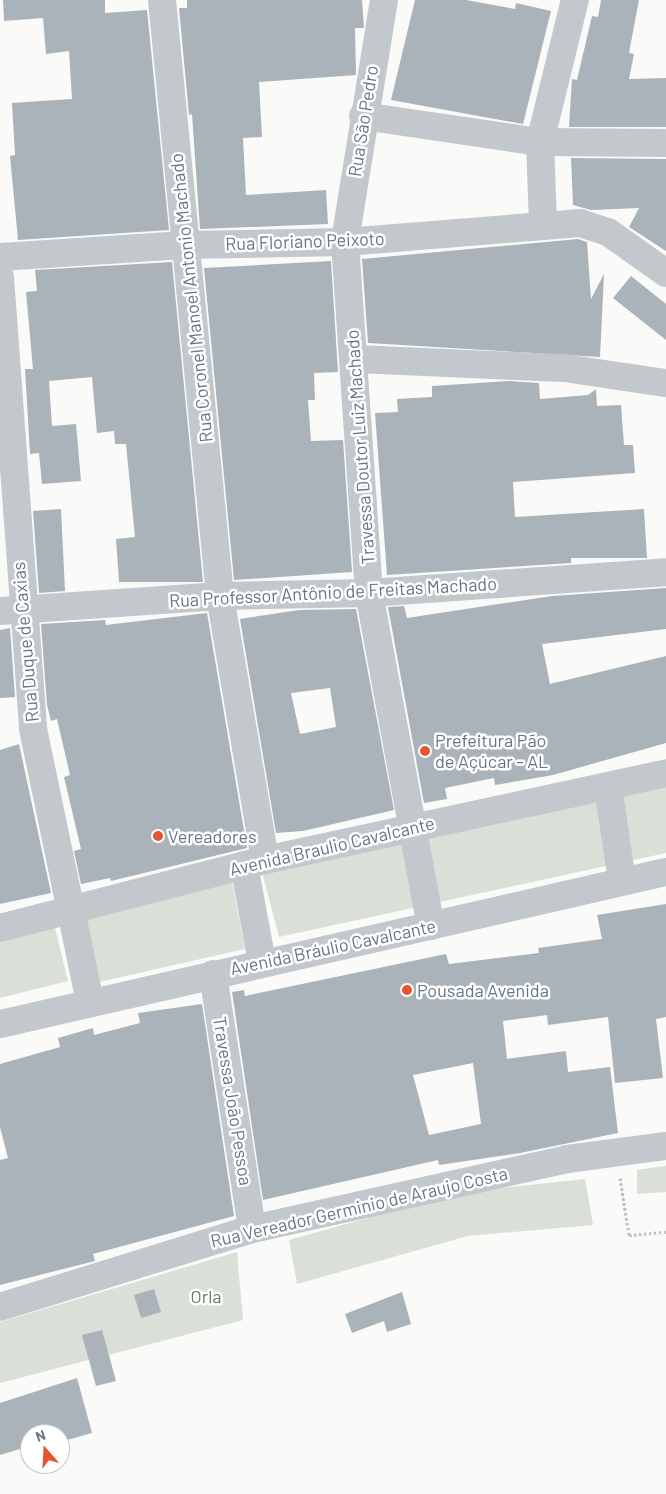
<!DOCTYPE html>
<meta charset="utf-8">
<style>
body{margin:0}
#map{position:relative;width:666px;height:1494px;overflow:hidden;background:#fafaf8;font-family:Barlow,sans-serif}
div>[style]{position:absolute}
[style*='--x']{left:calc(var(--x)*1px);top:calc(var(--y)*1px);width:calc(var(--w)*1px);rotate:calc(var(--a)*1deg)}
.green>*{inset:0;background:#dadfd7}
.building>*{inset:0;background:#aab3b9}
.path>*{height:3px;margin-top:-1.5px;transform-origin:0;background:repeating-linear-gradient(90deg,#bbbfc2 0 2.5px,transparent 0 5px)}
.minor>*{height:28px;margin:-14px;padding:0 14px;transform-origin:14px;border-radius:14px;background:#c3c8cc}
.dots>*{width:14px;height:14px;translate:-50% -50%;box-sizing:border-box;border:2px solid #fff;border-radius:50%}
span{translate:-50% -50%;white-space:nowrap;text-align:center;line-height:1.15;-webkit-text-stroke:5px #fff;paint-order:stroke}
.street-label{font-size:18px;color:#657683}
.poi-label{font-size:18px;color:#657683}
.left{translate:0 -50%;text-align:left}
.park-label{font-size:18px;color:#687a64}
.north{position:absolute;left:20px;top:1424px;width:50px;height:50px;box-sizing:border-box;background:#fff;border:1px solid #c1c8cd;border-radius:50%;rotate:341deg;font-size:14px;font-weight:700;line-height:20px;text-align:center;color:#657683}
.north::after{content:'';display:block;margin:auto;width:18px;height:22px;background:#e4572e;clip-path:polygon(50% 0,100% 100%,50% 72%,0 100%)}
</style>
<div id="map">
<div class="green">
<i style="clip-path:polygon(666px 783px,666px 853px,279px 937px,262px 872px)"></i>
<i style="clip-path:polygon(231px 877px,245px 949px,99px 982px,85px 913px)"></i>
<i style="clip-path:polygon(54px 924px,68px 981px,0 998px,0 937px)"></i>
<i style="clip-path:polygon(666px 1166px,666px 1192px,637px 1194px,637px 1170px)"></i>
<i style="clip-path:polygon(585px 1179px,593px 1225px,468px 1236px,297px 1284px,289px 1240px,456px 1193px)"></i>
<i style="clip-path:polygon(237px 1252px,243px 1320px,0 1383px,0 1322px)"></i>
</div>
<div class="building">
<i style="clip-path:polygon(3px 0,105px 0,105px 13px,147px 10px,169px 230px,18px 240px,10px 156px,15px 155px,12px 103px,72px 99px,69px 51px,46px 54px,43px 18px,4px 21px)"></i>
<i style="clip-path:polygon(187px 0,362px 0,364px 28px,355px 28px,356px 75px,259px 82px,262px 137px,243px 138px,246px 195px,326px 190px,328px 224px,200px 229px,192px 114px,189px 115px,179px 8px,187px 8px)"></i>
<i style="clip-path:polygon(415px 0,466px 0,515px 9px,516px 3px,551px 11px,523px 124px,391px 100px)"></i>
<i style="clip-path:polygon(601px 0,639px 0,629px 53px,634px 54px,629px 79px,666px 78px,666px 127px,569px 127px,572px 79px,577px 80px,592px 16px,598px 17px)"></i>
<i style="clip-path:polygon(571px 158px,666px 159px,666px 251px,629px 227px,639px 208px,591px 210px,573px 205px)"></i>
<i style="clip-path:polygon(578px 239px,587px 242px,591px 299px,604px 274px,600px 357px,368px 343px,362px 259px)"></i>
<i style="clip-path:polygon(331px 261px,338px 372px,314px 373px,315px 400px,308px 400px,311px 441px,343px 440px,352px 572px,234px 580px,204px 268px)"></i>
<i style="clip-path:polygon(172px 262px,203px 582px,119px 582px,116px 539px,135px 537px,126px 444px,115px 444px,114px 431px,97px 433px,92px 377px,49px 381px,52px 426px,76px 424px,81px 481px,42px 484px,39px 453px,30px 454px,25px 369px,33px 369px,26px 292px,37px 291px,35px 270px)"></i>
<i style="clip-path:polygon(631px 276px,666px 304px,666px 340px,613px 298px)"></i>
<i style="clip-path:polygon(509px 381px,539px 383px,540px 399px,588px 395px,596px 389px,597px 406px,621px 405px,624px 445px,633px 445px,635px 473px,513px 482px,515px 517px,644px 509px,647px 558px,571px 558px,571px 563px,387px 575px,375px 413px,398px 412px,397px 399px,432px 397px,432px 386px)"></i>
<i style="clip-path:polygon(61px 509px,65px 591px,39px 593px,33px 511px)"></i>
<i style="clip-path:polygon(666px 588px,666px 629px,542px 644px,550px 684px,666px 656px,666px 743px,553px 775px,495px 785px,494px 778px,445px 788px,447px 799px,424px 803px,388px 607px,404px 606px,407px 618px,552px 596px)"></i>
<i style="clip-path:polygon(evenodd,356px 609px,394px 810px,303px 831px,276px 833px,240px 619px,299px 610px,356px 609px,330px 688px,336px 727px,300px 734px,291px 693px,330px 688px)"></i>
<i style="clip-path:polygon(207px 613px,247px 848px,111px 881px,110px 878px,81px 884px,74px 851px,81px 849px,64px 777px,70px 775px,57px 719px,51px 721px,47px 705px,41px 624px,105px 620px,106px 625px)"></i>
<i style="clip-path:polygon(10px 628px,15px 697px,0 698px,0 630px)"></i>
<i style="clip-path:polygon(19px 744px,51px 893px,0 904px,0 750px)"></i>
<i style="clip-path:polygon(evenodd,666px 904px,666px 1017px,656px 1019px,663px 1078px,615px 1083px,608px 1017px,548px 1025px,547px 1015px,503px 1021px,507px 1059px,566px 1051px,568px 1072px,610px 1067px,618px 1133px,520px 1153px,439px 1165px,438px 1160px,263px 1200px,232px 992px,244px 990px,245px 996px,446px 954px,449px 964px,539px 953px,538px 948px,602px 939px,597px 915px,666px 904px,473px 1063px,481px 1124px,429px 1135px,413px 1075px,473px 1063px)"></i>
<i style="clip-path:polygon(202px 1004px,234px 1216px,93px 1254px,95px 1261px,0 1285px,0 1160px,8px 1158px,0 1127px,0 1064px,60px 1047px,58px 1038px,93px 1028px,94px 1035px,140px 1023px,138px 1013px)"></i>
<i style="clip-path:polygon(154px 1289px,161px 1312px,141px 1318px,134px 1295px)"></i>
<i style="clip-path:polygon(402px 1292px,411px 1324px,387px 1332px,384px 1321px,352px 1333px,345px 1314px)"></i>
<i style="clip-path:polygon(102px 1330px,116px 1381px,96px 1386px,82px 1335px)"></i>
<i style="clip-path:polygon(77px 1378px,92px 1433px,60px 1442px,60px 1434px,30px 1434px,30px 1446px,0 1455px,0 1403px)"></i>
</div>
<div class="path">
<i style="--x:620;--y:1178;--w:58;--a:81"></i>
<i style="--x:629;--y:1235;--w:37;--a:-5"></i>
</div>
<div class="minor">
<i style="--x:162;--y:0;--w:599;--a:84.44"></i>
<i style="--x:220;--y:596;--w:268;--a:80.3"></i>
<i style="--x:384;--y:0;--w:245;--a:99.2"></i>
<i style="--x:345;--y:242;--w:352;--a:86.1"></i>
<i style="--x:369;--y:593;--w:339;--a:79.5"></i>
<i style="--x:363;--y:116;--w:179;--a:8.4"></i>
<i style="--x:540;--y:142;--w:126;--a:0.5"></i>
<i style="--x:543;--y:224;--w:82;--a:-92.1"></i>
<i style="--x:540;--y:142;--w:146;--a:-76.2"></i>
<i style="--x:0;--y:257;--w:185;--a:-3.7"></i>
<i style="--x:185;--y:245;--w:160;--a:-1.1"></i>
<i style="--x:345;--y:242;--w:236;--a:-4.6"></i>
<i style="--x:580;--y:223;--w:29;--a:18"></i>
<i style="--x:608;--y:232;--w:71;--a:35.3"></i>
<i style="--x:0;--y:277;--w:453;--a:85.8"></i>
<i style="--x:33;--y:729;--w:279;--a:78.2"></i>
<i style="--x:355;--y:359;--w:209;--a:2.5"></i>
<i style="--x:564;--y:368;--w:103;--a:8.4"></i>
<i style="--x:0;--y:611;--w:221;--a:-3.9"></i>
<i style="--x:220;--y:596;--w:149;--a:-1.2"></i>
<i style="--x:369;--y:593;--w:298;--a:-4"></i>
<i style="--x:608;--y:787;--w:95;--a:81.5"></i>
<i style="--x:244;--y:865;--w:99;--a:79.5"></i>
<i style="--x:0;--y:928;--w:274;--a:-14.4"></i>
<i style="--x:265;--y:860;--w:410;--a:-12.2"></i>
<i style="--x:213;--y:974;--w:258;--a:81.3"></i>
<i style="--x:0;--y:1024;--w:683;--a:-12.86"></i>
<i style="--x:0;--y:1307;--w:264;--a:-17.2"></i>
<i style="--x:252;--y:1229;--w:323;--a:-12.5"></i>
<i style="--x:567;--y:1159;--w:100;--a:-7.5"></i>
</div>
<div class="dots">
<i style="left:425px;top:751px;background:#e4572e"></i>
<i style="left:158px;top:836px;background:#e4572e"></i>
<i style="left:407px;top:990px;background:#e4572e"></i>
</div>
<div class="street-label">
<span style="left:363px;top:121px;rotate:-81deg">Rua São Pedro</span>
<span style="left:305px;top:241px;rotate:-2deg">Rua Floriano Peixoto</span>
<span style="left:191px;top:298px;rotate:-96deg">Rua Coronel Manoel Antonio Machado</span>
<span style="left:360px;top:447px;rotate:-94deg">Travessa Doutor Luiz Machado</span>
<span style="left:333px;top:592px;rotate:-3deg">Rua Professor Antônio de Freitas Machado</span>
<span style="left:25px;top:642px;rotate:-95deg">Rua Duque de Caxias</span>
<span style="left:332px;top:846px;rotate:-13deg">Avenida Braulio Cavalcante</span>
<span style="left:333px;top:947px;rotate:-12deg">Avenida Bráulio Cavalcante</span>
<span style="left:233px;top:1101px;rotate:81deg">Travessa João Pessoa</span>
<span style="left:359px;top:1207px;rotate:-13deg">Rua Vereador Germinio de Araujo Costa</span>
</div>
<div class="poi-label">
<span class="left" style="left:435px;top:751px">Prefeitura Pão<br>de Açúcar - AL</span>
<span class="left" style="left:168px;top:836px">Vereadores</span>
<span class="left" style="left:417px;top:990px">Pousada Avenida</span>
</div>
<div class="park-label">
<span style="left:206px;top:1296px">Orla</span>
</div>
<div class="north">N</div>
</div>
